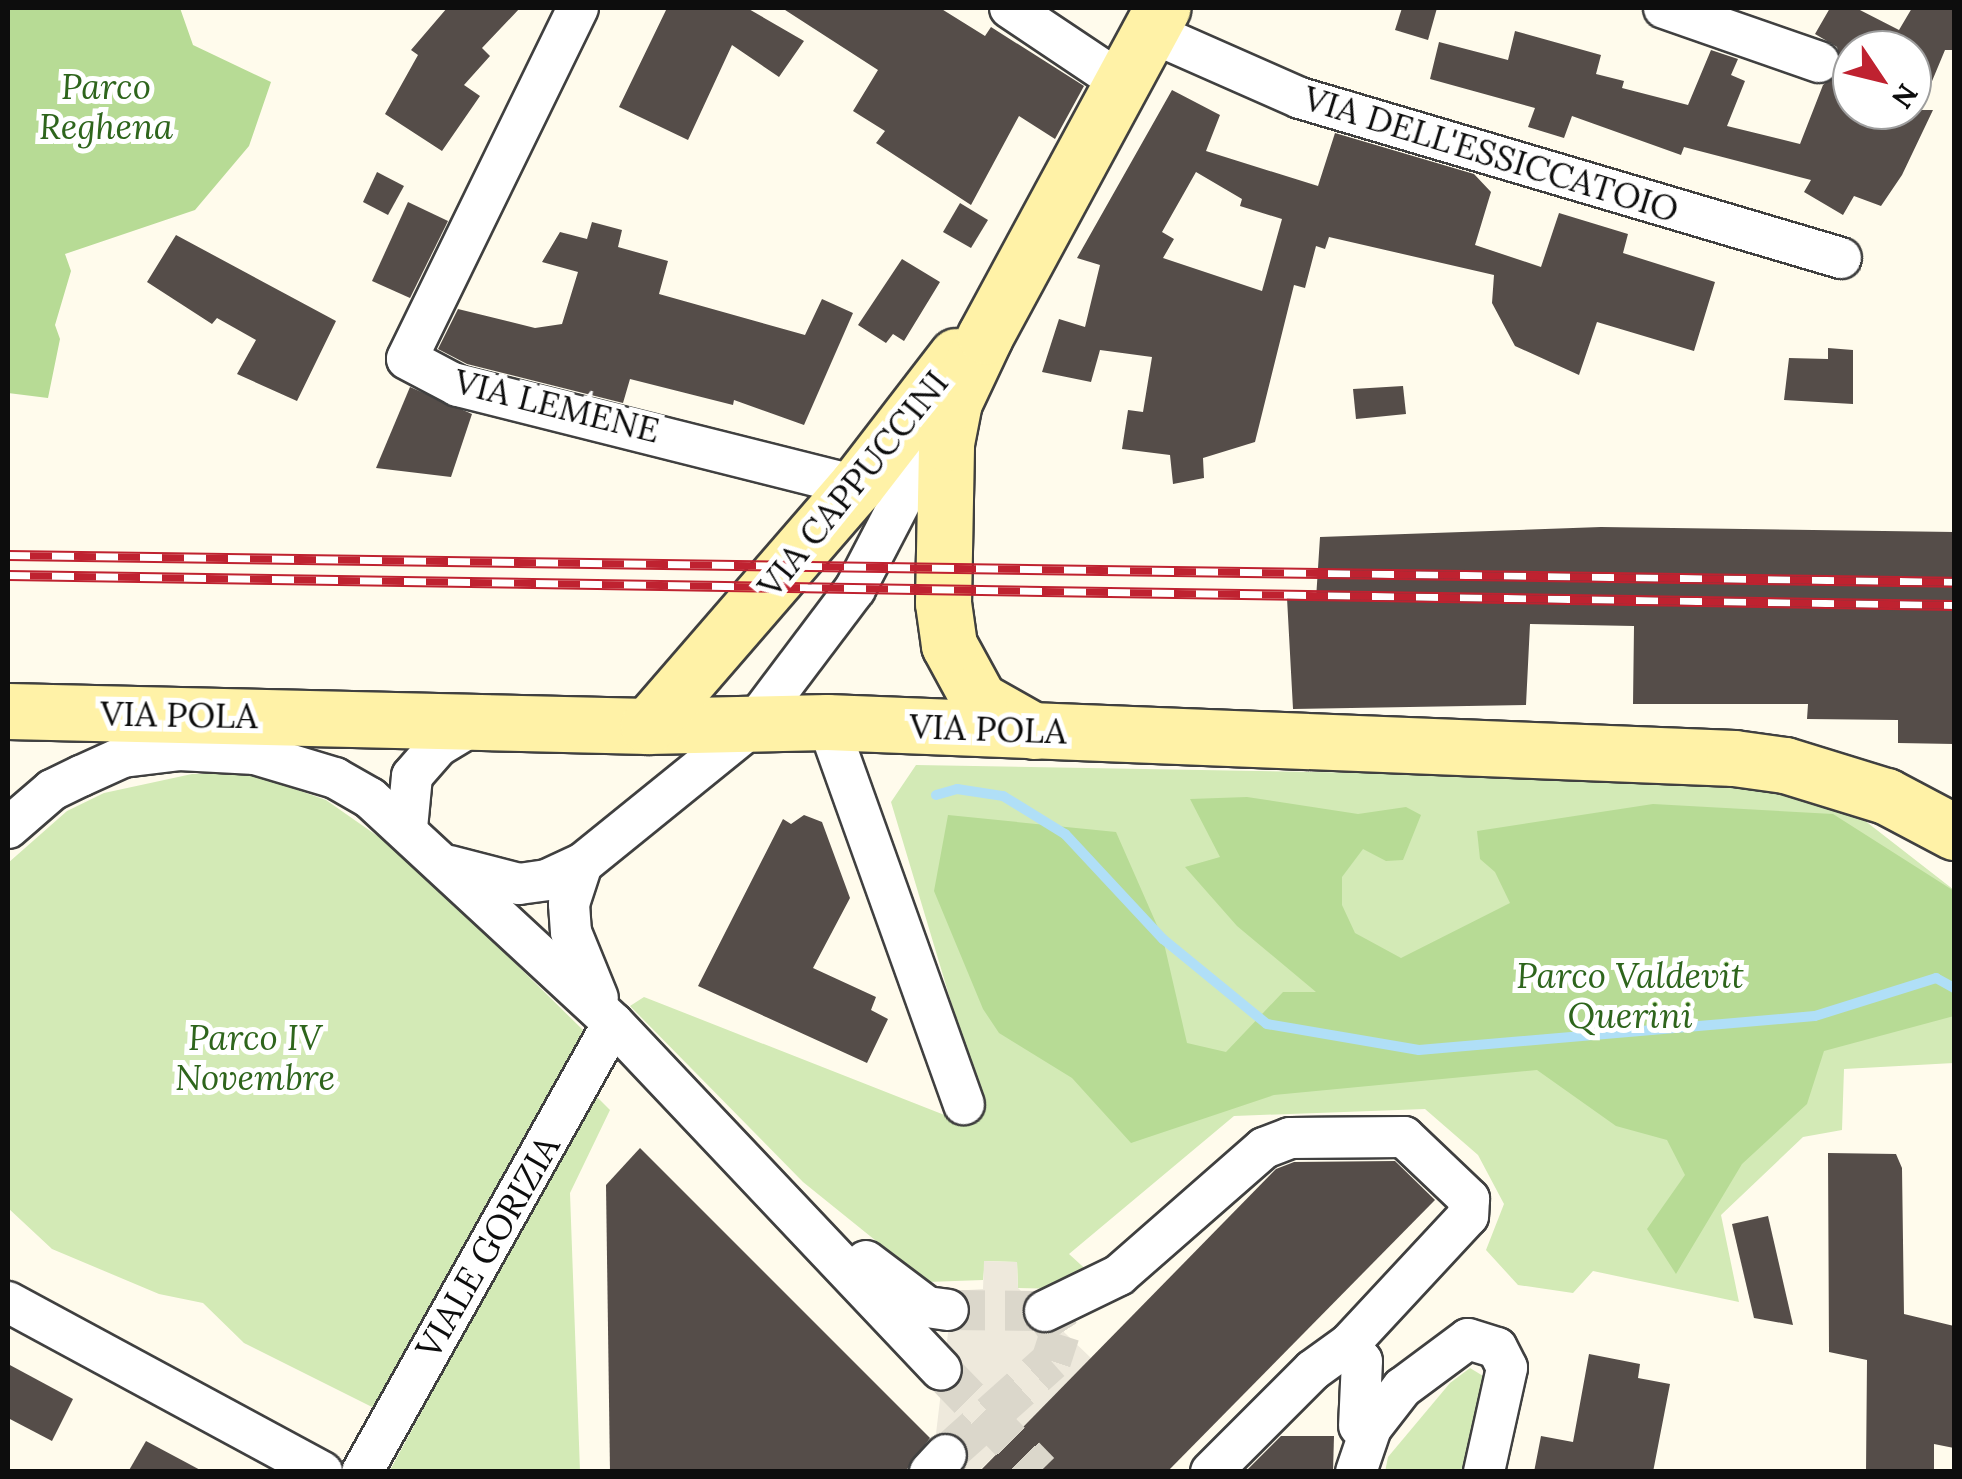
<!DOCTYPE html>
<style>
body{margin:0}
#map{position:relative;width:1962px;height:1479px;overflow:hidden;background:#fffbec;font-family:Lora,serif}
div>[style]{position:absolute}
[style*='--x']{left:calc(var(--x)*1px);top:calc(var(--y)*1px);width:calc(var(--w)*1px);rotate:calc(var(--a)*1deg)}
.green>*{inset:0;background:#d3eab6}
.forest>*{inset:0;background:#b7db95}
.plaza>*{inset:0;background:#eee9dc}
.stream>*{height:10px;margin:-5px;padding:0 5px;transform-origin:5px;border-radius:5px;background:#b0dff7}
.building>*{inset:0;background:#554d49}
.street-tunnel>*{height:40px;margin-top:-20px;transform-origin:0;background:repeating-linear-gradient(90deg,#dbd7cb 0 40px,transparent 0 60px)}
.roads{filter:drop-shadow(2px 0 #404040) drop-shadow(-2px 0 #404040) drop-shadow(0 2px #404040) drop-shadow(0 -2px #404040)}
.street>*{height:40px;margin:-20px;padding:0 20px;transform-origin:20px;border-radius:20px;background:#fff}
.secondary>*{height:55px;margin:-27.5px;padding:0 27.5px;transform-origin:27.5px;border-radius:27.5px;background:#fff2a7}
.rail>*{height:11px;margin-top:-5.5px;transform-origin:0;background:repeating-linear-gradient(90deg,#fff 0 22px,#bf2230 0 44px);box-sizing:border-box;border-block:2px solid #bf2230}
span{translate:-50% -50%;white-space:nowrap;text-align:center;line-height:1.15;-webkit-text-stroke:10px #fff;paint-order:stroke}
.park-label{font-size:35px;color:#2e651c;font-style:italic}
.street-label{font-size:35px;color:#0d0d0d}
.frame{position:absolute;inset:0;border:10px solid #0d0d0d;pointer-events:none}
.north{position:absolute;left:1832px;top:30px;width:100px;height:100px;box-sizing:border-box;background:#fff;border:2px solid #9e9e9e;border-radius:50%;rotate:125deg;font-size:28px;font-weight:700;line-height:40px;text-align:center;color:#0d0d0d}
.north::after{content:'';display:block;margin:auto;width:35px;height:45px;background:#bf2230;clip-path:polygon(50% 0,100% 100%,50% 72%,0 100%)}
</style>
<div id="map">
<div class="green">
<i style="clip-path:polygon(916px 765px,1776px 780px,1855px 813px,1954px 890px,1954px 1063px,1844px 1069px,1842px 1130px,1803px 1137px,1721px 1215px,1739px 1302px,1593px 1271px,1573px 1293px,1518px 1285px,1486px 1250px,1504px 1204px,1478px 1155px,1425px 1109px,1234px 1116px,1069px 1254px,1092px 1275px,1063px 1289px,1018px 1288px,1017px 1262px,985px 1261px,983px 1280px,927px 1282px,803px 1182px,630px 1006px,644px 997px,947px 1116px,982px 1105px,891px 802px)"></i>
<i style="clip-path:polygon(192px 774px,252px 774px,326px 800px,406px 856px,585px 1032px,376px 1409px,244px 1343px,203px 1303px,159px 1294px,52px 1249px,8px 1208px,8px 863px,67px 811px,104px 793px)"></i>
<i style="clip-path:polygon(594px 1094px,610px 1110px,570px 1193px,580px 1471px,389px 1472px)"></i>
<i style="clip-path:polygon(1470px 1368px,1488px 1379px,1466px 1471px,1385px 1472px,1388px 1457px,1450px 1383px)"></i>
</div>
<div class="forest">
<i style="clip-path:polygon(8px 8px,180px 8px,193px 45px,271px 82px,249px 146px,195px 210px,65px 254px,71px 271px,55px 325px,60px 339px,48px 398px,8px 393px)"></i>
<i style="clip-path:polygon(1247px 797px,1358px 814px,1406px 807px,1421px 815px,1403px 860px,1386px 861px,1363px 849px,1342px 877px,1342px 905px,1355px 933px,1401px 958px,1510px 903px,1495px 872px,1480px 859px,1477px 831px,1653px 804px,1833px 814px,1954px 891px,1954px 1016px,1824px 1051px,1807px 1104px,1742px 1164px,1676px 1274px,1647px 1229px,1685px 1175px,1667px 1140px,1616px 1126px,1537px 1070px,1274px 1095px,1131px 1143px,1072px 1078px,999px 1033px,983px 1009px,934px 891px,948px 815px,1116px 832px,1163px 939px,1187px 1043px,1226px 1052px,1283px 992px,1316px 992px,1237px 926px,1185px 867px,1220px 857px,1190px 799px)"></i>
</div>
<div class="plaza">
<i style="clip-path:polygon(984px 1261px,1017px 1262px,1018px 1288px,1091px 1358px,979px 1471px,966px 1471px,935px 1442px,953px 1291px,983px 1289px)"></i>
</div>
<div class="stream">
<i style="--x:936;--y:795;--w:22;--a:-16"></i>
<i style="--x:957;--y:789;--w:47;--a:8.7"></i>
<i style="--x:1003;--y:796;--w:73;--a:31.5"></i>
<i style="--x:1065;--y:834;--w:144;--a:47"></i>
<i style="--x:1163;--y:939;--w:134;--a:39.3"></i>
<i style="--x:1267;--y:1024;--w:154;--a:9.7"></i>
<i style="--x:1419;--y:1050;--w:397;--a:-4.9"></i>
<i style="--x:1815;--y:1016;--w:127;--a:-17.4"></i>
<i style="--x:1936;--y:978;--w:21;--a:29"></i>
</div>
<div class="building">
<i style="clip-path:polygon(447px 8px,520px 8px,482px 48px,490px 56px,464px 85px,480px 96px,442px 151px,385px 114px,418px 55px,411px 50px)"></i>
<i style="clip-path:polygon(667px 8px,747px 8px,804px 41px,779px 77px,732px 45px,688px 140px,619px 107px)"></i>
<i style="clip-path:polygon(782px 8px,940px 8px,985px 36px,991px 27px,1084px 86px,1055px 139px,1019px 116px,971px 205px,876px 143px,885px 131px,853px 111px,878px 70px)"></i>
<i style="clip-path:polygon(1402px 8px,1437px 8px,1428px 40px,1395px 30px)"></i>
<i style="clip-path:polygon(evenodd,1830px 8px,1856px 8px,1899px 30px,1912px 8px,1954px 8px,1954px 50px,1945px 50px,1920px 110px,1933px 110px,1902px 175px,1881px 206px,1854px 196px,1843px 215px,1804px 192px,1811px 180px,1684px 147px,1681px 155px,1572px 116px,1564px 138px,1528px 127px,1535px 108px,1430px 79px,1439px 42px,1508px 60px,1515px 31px,1601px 55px,1596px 74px,1624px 81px,1622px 88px,1688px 105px,1711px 50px,1738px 59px,1731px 75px,1745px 81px,1727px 126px,1800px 144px,1823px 85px,1842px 69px,1837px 47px,1815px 34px,1830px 8px,1852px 50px,1912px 50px,1912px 110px,1852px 110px,1852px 50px)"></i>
<i style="clip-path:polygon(evenodd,1172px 90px,1220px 115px,1206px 151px,1318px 186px,1335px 133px,1474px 174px,1491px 192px,1475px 245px,1541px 267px,1559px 213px,1628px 234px,1623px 253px,1715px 282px,1694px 351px,1597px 322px,1579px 375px,1515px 346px,1492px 303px,1494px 275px,1329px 237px,1325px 249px,1316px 246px,1305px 288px,1294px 285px,1255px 442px,1203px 458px,1204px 478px,1173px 484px,1170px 455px,1122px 449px,1128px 410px,1143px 412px,1152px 357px,1100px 350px,1091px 382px,1042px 372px,1059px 319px,1085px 327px,1100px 265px,1077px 258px,1172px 90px,1196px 172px,1242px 199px,1240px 206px,1282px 219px,1262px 291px,1163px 258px,1174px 239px,1162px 232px,1196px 172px)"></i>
<i style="clip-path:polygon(377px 172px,404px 186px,388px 215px,363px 202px)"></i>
<i style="clip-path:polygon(408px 202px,448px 221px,410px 298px,372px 281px)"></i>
<i style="clip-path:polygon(960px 203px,988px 220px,971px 248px,943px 232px)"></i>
<i style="clip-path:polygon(592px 222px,622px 230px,618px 247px,668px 261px,659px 294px,805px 335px,822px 299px,853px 313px,804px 425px,734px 400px,733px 405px,630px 379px,623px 403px,467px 364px,438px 349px,458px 309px,535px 328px,562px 324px,578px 272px,542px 262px,560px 232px,587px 239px)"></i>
<i style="clip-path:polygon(176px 235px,336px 321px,297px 401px,237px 374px,256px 340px,217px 318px,212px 324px,147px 282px)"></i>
<i style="clip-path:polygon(902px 259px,940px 282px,904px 341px,893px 334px,886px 343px,858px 325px)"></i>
<i style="clip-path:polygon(1828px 348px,1853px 350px,1853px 404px,1784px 400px,1789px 358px,1828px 359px)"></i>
<i style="clip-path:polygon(1403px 386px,1406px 414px,1356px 419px,1353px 389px)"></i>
<i style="clip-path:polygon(410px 387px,472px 414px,451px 477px,376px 468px)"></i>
<i style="clip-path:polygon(1601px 527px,1954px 532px,1954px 744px,1898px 743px,1898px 720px,1807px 719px,1808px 704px,1633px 704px,1634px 626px,1530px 624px,1526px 705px,1293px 709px,1287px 598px,1316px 599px,1320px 537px)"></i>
<i style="clip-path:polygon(804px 815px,822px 822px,850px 898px,813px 968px,876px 997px,871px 1010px,888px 1019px,867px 1063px,698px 986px,783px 819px,791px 824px)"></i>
<i style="clip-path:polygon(640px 1148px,930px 1438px,905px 1472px,610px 1472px,606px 1185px)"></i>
<i style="clip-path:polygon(1828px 1153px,1896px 1154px,1902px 1168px,1904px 1314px,1954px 1326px,1954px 1448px,1934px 1444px,1934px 1472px,1866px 1472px,1867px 1360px,1829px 1352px)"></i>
<i style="clip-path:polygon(1395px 1161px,1435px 1200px,1167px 1472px,979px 1472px,1276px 1169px,1294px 1162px)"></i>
<i style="clip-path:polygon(1768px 1216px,1793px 1325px,1754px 1318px,1732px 1224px)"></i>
<i style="clip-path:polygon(1589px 1354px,1640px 1364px,1638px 1378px,1670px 1384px,1653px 1472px,1534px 1472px,1541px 1436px,1573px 1442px)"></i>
<i style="clip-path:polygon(8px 1364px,73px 1399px,52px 1441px,8px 1418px)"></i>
<i style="clip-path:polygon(1281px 1436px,1334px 1436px,1333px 1472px,1245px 1472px)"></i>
<i style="clip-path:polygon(146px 1441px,204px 1472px,128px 1472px)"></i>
</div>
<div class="street-tunnel">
<i style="--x:941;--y:1370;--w:142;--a:45.9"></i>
<i style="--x:946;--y:1455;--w:141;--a:-41.8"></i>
<i style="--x:1051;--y:1361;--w:28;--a:-72"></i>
<i style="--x:1060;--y:1334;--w:27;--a:-123"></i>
<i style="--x:1045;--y:1311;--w:97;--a:-179.4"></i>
</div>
<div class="roads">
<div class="street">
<i style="--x:578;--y:8;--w:390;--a:116"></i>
<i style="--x:407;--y:359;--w:58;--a:27.9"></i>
<i style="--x:458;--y:386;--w:410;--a:14.1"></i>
<i style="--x:1010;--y:8;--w:131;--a:33.8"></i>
<i style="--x:1664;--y:8;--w:164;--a:19.2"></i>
<i style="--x:1148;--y:31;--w:166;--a:23.8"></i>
<i style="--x:1300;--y:98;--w:564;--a:16.48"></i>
<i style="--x:827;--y:722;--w:406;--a:70.3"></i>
<i style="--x:8;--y:828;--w:58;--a:-40.8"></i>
<i style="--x:52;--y:790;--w:32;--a:-26"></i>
<i style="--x:81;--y:776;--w:46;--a:-24.3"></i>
<i style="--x:123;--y:757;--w:56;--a:-7.1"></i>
<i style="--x:179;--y:750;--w:76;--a:3"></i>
<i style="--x:255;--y:754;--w:84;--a:16.7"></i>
<i style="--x:335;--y:778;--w:40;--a:29.7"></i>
<i style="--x:370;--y:798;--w:331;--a:42.8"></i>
<i style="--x:613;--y:1023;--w:477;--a:46.6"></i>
<i style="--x:407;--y:828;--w:52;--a:-84.5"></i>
<i style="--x:412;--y:776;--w:40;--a:-49"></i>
<i style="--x:438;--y:746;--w:47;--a:-31"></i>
<i style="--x:582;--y:864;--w:42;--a:108"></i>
<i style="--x:569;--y:904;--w:28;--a:86"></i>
<i style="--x:571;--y:932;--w:71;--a:67.8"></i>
<i style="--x:450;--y:866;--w:71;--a:14.6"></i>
<i style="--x:519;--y:884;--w:28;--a:-8"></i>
<i style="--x:547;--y:880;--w:38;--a:-25"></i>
<i style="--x:582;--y:864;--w:218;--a:-39"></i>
<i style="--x:751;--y:727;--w:173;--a:-53"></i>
<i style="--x:855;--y:589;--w:193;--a:-62.5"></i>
<i style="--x:866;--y:1261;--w:76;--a:37"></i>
<i style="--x:927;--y:1307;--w:21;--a:8"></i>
<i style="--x:8;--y:1302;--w:357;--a:28.4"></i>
<i style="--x:1045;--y:1311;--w:82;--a:-25.9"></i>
<i style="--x:1119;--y:1275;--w:193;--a:-41.2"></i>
<i style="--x:1264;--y:1148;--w:28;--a:-21"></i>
<i style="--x:1290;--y:1138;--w:114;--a:-0.5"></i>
<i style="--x:1404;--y:1137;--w:90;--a:43.6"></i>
<i style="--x:1469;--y:1199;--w:17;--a:93"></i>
<i style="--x:1468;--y:1216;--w:175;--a:132.9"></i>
<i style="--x:362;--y:1472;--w:514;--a:-60.79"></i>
<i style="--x:930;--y:1472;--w:23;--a:-47"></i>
<i style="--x:1211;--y:1472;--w:144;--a:-45"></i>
<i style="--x:1313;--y:1370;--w:44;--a:-35.8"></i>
<i style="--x:1349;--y:1344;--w:21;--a:53"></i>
<i style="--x:1362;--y:1361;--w:65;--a:92.6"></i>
<i style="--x:1356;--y:1472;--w:46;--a:-71.2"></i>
<i style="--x:1371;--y:1428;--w:51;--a:-52.2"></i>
<i style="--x:1402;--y:1388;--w:82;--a:-36.6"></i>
<i style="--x:1468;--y:1339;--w:30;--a:17"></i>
<i style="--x:1497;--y:1348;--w:22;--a:63"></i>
<i style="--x:1507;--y:1368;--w:107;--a:102.5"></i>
</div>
<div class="secondary">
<i style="--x:8;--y:711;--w:640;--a:1.34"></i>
<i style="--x:648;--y:726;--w:179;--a:-1.3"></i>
<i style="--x:827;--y:722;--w:908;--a:2.27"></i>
<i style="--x:1734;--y:758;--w:51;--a:7.8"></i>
<i style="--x:1785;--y:765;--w:106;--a:17.1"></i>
<i style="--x:1886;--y:796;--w:77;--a:27.9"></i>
<i style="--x:648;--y:726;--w:318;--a:-49.1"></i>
<i style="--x:856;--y:486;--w:164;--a:-52.4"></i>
<i style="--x:1034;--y:731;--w:63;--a:-150.6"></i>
<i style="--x:979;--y:700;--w:63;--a:-118.6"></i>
<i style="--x:949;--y:645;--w:42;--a:-98.1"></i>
<i style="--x:943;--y:603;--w:160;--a:-88.9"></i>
<i style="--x:946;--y:443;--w:42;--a:-79"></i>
<i style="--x:954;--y:402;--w:73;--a:-64.8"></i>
<i style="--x:985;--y:336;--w:373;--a:-61.6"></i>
</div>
</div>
<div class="rail">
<i style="--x:8;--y:555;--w:1946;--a:0.79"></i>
<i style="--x:8;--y:575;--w:1946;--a:0.88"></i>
</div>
<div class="park-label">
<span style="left:106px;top:107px">Parco<br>Reghena</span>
<span style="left:1630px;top:996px">Parco Valdevit<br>Querini</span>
<span style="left:255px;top:1058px">Parco IV<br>Novembre</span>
</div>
<div class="street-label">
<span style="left:1491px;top:154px;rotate:17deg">VIA DELL'ESSICCATOIO</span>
<span style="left:557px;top:406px;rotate:14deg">VIA LEMENE</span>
<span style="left:853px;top:484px;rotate:-51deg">VIA CAPPUCCINI</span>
<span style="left:179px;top:715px;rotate:1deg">VIA POLA</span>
<span style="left:988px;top:729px;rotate:2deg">VIA POLA</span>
<span style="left:488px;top:1247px;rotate:-60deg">VIALE GORIZIA</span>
</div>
<div class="frame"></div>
<div class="north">N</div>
</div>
